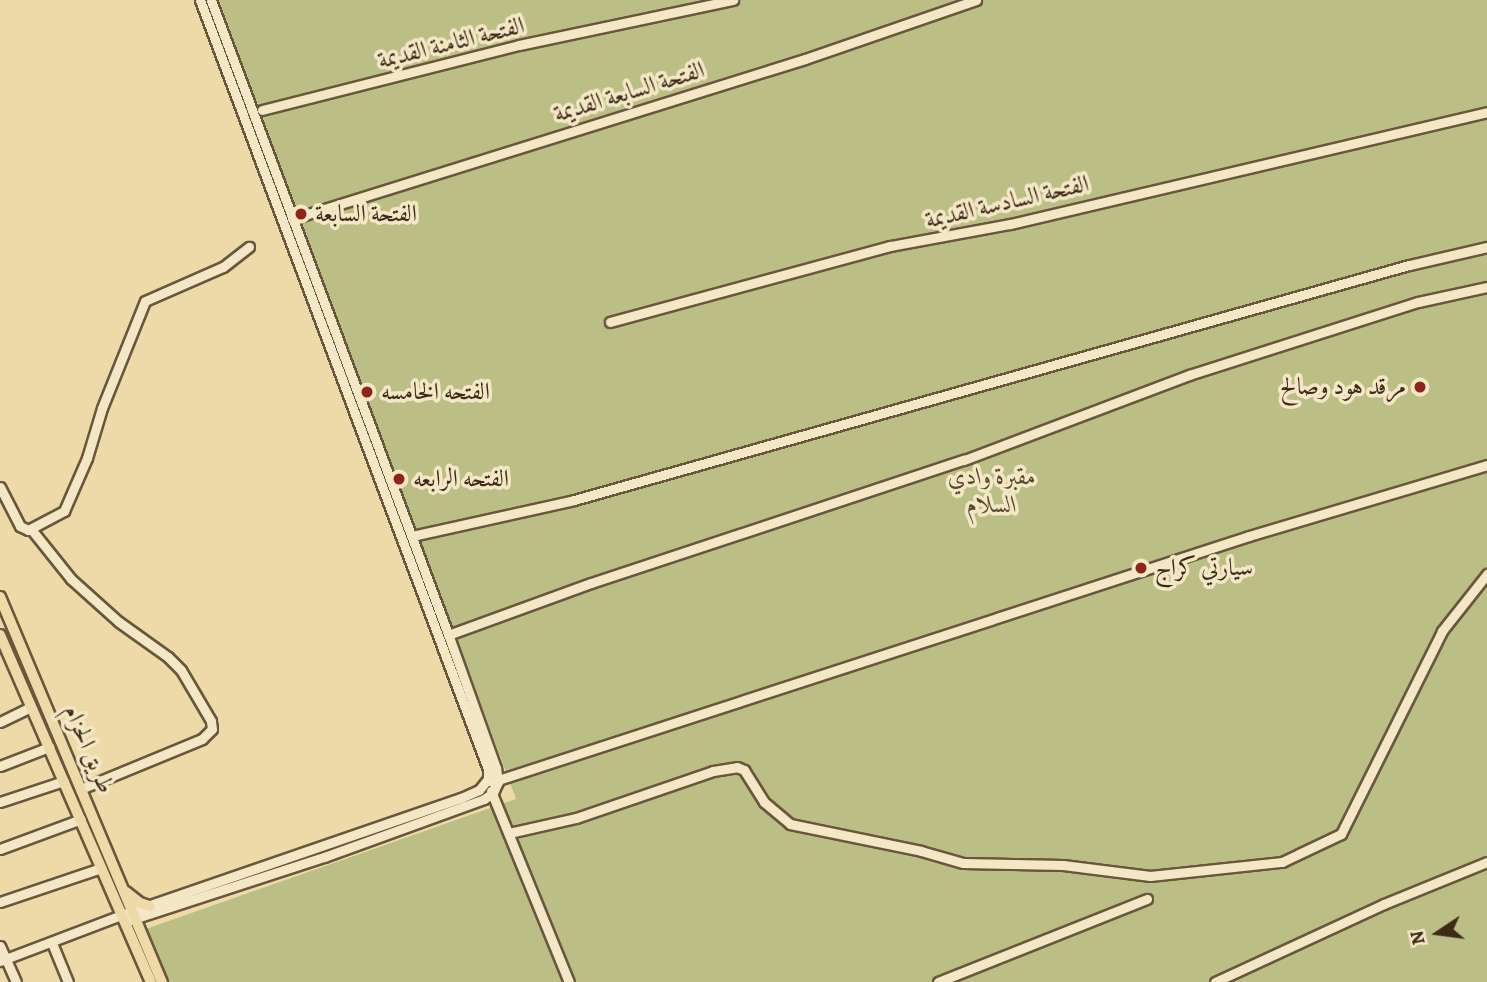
<!DOCTYPE html>
<meta charset="utf-8">
<style>
body{margin:0}
#map{position:relative;width:1487px;height:982px;overflow:hidden;background:#eedaa8;font-family:Alegreya,Amiri,serif}
div>[style]{position:absolute}
[style*='--x']{left:calc(var(--x)*1px);top:calc(var(--y)*1px);width:calc(var(--w)*1px);rotate:calc(var(--a)*1deg)}
.green>*{inset:0;background:#bbbf86}
.roads{filter:drop-shadow(2px 0 #69573c) drop-shadow(-2px 0 #69573c) drop-shadow(0 2px #69573c) drop-shadow(0 -2px #69573c)}
.minor>*{height:9px;margin:-4.5px;padding:0 4.5px;transform-origin:4.5px;border-radius:4.5px;background:#f4e7c6}
.major>*{height:10px;margin:-5px;padding:0 5px;transform-origin:5px;border-radius:5px;background:#eedaa8}
.dots>*{width:19px;height:19px;translate:-50% -50%;box-sizing:border-box;border:4px solid #f4e7c6;border-radius:50%}
span{translate:-50% -50%;white-space:nowrap;text-align:center;line-height:1.15;-webkit-text-stroke:7px #f4e7c6;paint-order:stroke}
.street-label{font-size:24px;color:#3d2b18}
.poi-label{font-size:24px;color:#3d2b18}
.left{translate:0 -50%;text-align:left}
.right{translate:-100% -50%;text-align:right}
.park-label{font-size:24px;color:#56492e;font-style:italic}
.north{position:absolute;left:1403px;top:898px;width:70px;height:70px;-webkit-text-stroke:5px #f4e7c6;paint-order:stroke;rotate:257deg;font-size:19px;font-weight:700;line-height:28px;text-align:center;color:#3d2b18}
.north::after{content:'';display:block;margin:auto;width:24px;height:32px;background:#3d2b18;clip-path:polygon(50% 0,100% 100%,50% 72%,0 100%)}
</style>
<div id="map">
<div class="green">
<i style="clip-path:polygon(219px 0,1487px 0,1487px 982px,167px 982px,143px 930px,516px 799px)"></i>
</div>
<div class="roads">
<div class="minor">
<i style="--x:262;--y:110;--w:265;--a:-14.2"></i>
<i style="--x:519;--y:45;--w:219;--a:-11.9"></i>
<i style="--x:292;--y:219;--w:537;--a:-17.32"></i>
<i style="--x:805;--y:59;--w:181;--a:-19"></i>
<i style="--x:610;--y:322;--w:290;--a:-15.2"></i>
<i style="--x:890;--y:246;--w:122;--a:-10.4"></i>
<i style="--x:1010;--y:224;--w:490;--a:-13.2"></i>
<i style="--x:0;--y:487;--w:44;--a:62.9"></i>
<i style="--x:20;--y:526;--w:9;--a:27"></i>
<i style="--x:28;--y:530;--w:41;--a:-27.8"></i>
<i style="--x:64;--y:511;--w:58;--a:-66.5"></i>
<i style="--x:87;--y:458;--w:52;--a:-73.3"></i>
<i style="--x:102;--y:408;--w:115;--a:-68.1"></i>
<i style="--x:145;--y:301;--w:85;--a:-23.6"></i>
<i style="--x:223;--y:267;--w:33;--a:-38"></i>
<i style="--x:31;--y:529;--w:64;--a:51.3"></i>
<i style="--x:71;--y:579;--w:64;--a:41.9"></i>
<i style="--x:119;--y:622;--w:60;--a:35.5"></i>
<i style="--x:168;--y:657;--w:18;--a:45"></i>
<i style="--x:181;--y:670;--w:59;--a:59.5"></i>
<i style="--x:211;--y:721;--w:8;--a:83"></i>
<i style="--x:212;--y:729;--w:14;--a:135"></i>
<i style="--x:202;--y:739;--w:129;--a:157.6"></i>
<i style="--x:412;--y:536;--w:166;--a:-12.5"></i>
<i style="--x:574;--y:500;--w:867;--a:-15.72"></i>
<i style="--x:1409;--y:265;--w:80;--a:-13"></i>
<i style="--x:448;--y:635;--w:152;--a:-20"></i>
<i style="--x:591;--y:583;--w:393;--a:-18.3"></i>
<i style="--x:964;--y:460;--w:241;--a:-20.7"></i>
<i style="--x:1189;--y:375;--w:240;--a:-17.7"></i>
<i style="--x:1418;--y:302;--w:71;--a:-12.3"></i>
<i style="--x:0;--y:722;--w:34;--a:-26"></i>
<i style="--x:0;--y:766;--w:53;--a:-21.2"></i>
<i style="--x:492;--y:782;--w:796;--a:-18"></i>
<i style="--x:1249;--y:536;--w:248;--a:-16.6"></i>
<i style="--x:491;--y:791;--w:206;--a:67.8"></i>
<i style="--x:0;--y:802;--w:67;--a:-18.2"></i>
<i style="--x:509;--y:833;--w:69;--a:-12.6"></i>
<i style="--x:576;--y:818;--w:145;--a:-18.9"></i>
<i style="--x:713;--y:771;--w:24;--a:-9"></i>
<i style="--x:737;--y:767;--w:8;--a:23"></i>
<i style="--x:744;--y:770;--w:38;--a:58"></i>
<i style="--x:764;--y:802;--w:34;--a:40"></i>
<i style="--x:790;--y:824;--w:134;--a:11.6"></i>
<i style="--x:921;--y:851;--w:44;--a:15.9"></i>
<i style="--x:963;--y:863;--w:100;--a:1.1"></i>
<i style="--x:1063;--y:865;--w:88;--a:7.2"></i>
<i style="--x:1150;--y:876;--w:133;--a:-6.1"></i>
<i style="--x:1282;--y:862;--w:65;--a:-25.4"></i>
<i style="--x:1341;--y:834;--w:227;--a:-63.5"></i>
<i style="--x:1442;--y:631;--w:73;--a:-51.7"></i>
<i style="--x:0;--y:849;--w:86;--a:-20.3"></i>
<i style="--x:0;--y:902;--w:107;--a:-18.6"></i>
<i style="--x:130;--y:920;--w:204;--a:-18"></i>
<i style="--x:324;--y:857;--w:170;--a:-19.9"></i>
<i style="--x:484;--y:799;--w:11;--a:-34"></i>
<i style="--x:493;--y:793;--w:12;--a:-66"></i>
<i style="--x:498;--y:782;--w:14;--a:-98"></i>
<i style="--x:496;--y:768;--w:142;--a:-109.7"></i>
<i style="--x:448;--y:634;--w:677;--a:-110.5"></i>
<i style="--x:52;--y:943;--w:42;--a:67.7"></i>
<i style="--x:0;--y:946;--w:39;--a:66"></i>
<i style="--x:0;--y:961;--w:129;--a:-20.8"></i>
<i style="--x:121;--y:915;--w:360;--a:-19"></i>
<i style="--x:461;--y:798;--w:20;--a:-24"></i>
<i style="--x:479;--y:790;--w:14;--a:-51"></i>
<i style="--x:488;--y:779;--w:10;--a:-90"></i>
<i style="--x:488;--y:769;--w:821;--a:-110.53"></i>
<i style="--x:938;--y:982;--w:225;--a:-21.7"></i>
<i style="--x:1215;--y:982;--w:186;--a:-24.8"></i>
<i style="--x:1384;--y:904;--w:111;--a:-22.2"></i>
</div>
<div class="major">
<i style="--x:0;--y:597;--w:418;--a:67.2"></i>
<i style="--x:0;--y:635;--w:378;--a:66.5"></i>
<i style="--x:126;--y:892;--w:18;--a:38"></i>
<i style="--x:140;--y:903;--w:10;--a:17"></i>
</div>
</div>
<div class="dots">
<i style="left:301px;top:214px;background:#8f2418"></i>
<i style="left:1420px;top:387px;background:#8f2418"></i>
<i style="left:367px;top:392px;background:#8f2418"></i>
<i style="left:399px;top:479px;background:#8f2418"></i>
<i style="left:1141px;top:568px;background:#8f2418"></i>
</div>
<div class="street-label">
<span style="left:451px;top:43px;rotate:-14deg">الفتحة الثامنة القديمة</span>
<span style="left:629px;top:92px;rotate:-17deg">الفتحة السابعة القديمة</span>
<span style="left:1007px;top:202px;rotate:-13deg">الفتحة السادسة القديمة</span>
<span style="left:89px;top:749px;rotate:67deg">طريق الحزام</span>
</div>
<div class="poi-label">
<span class="left" style="left:315px;top:214px">الفتحة السابعة</span>
<span class="right" style="left:1406px;top:387px">مرقد هود وصالح</span>
<span class="left" style="left:381px;top:392px">الفتحه الخامسه</span>
<span class="left" style="left:413px;top:479px">الفتحه الرابعه</span>
<span class="left" style="left:1155px;top:568px">سيارتي كراج</span>
</div>
<div class="park-label">
<span style="left:992px;top:491px">مقبرة وادي<br>السلام</span>
</div>
<div class="north">N</div>
</div>
